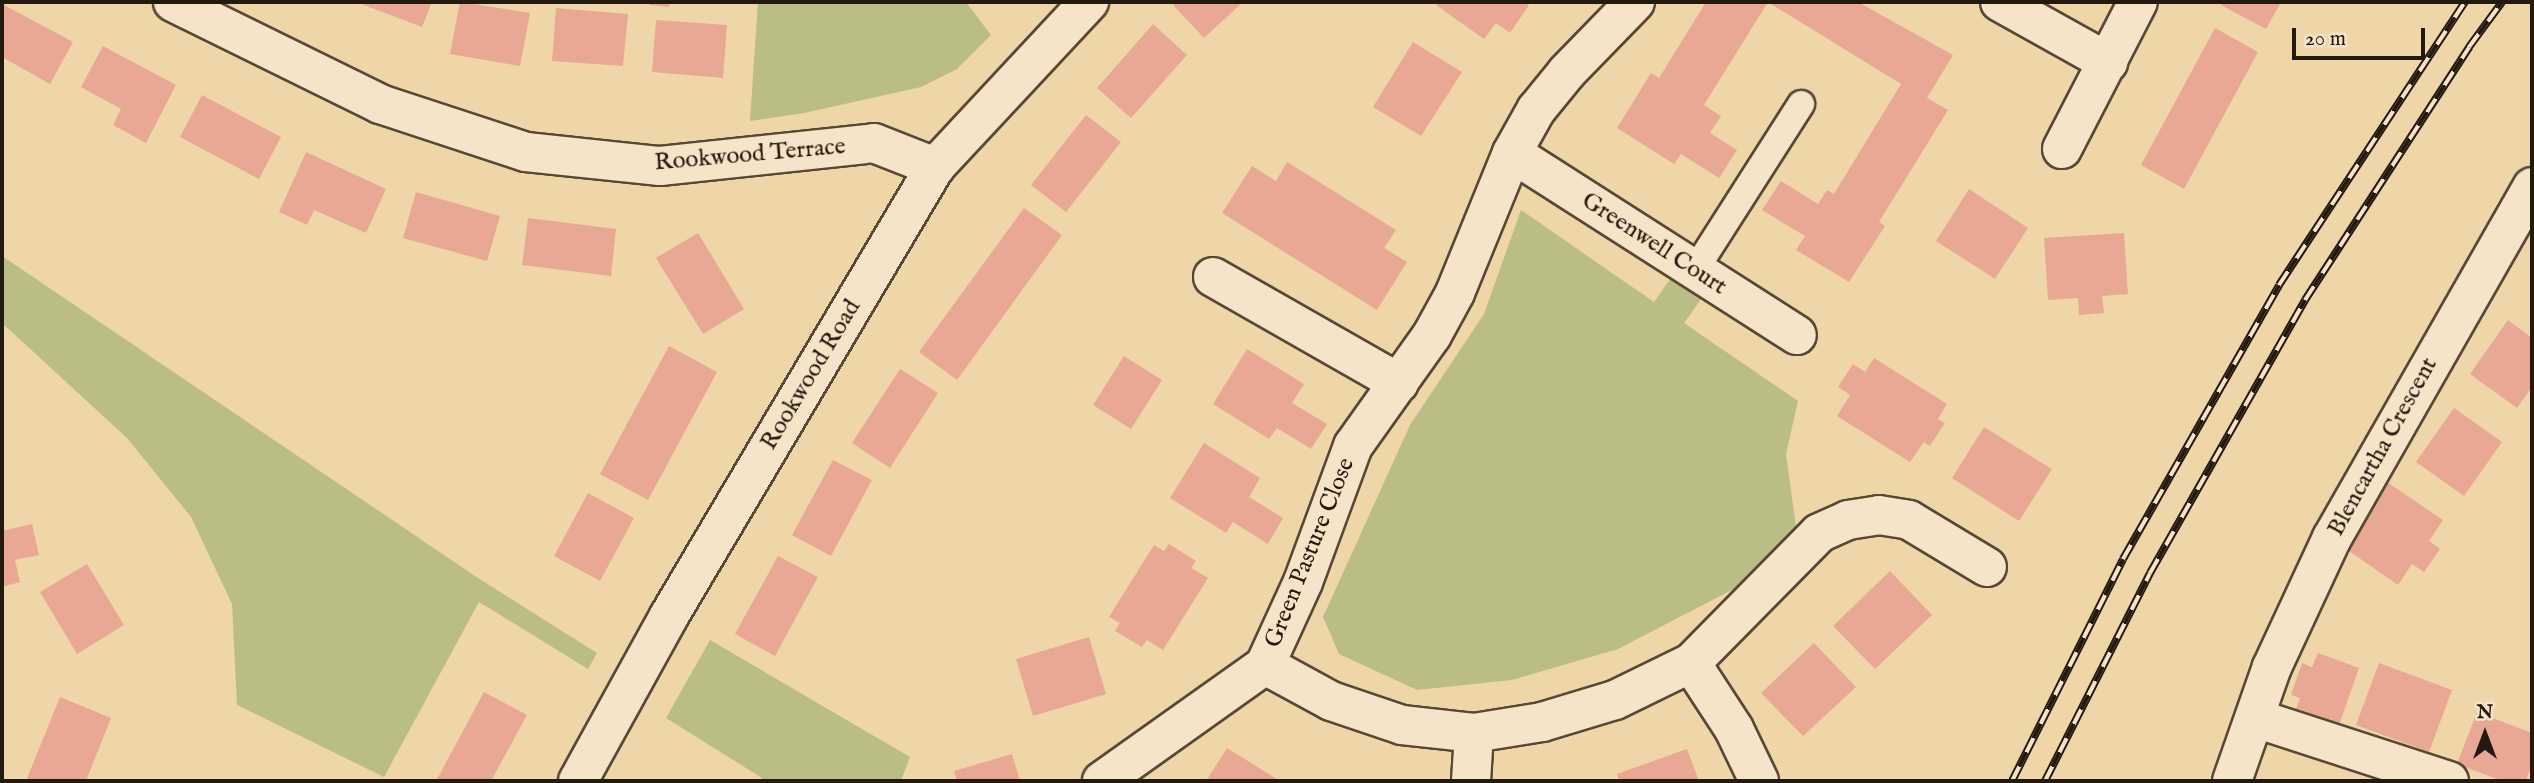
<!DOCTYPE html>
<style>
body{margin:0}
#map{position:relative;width:2534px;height:783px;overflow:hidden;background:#efd6a9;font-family:"IM FELL English",serif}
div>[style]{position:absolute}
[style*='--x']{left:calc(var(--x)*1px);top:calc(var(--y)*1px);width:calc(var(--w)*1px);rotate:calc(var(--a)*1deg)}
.green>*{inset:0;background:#bbbd87}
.building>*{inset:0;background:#e8a893}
.roads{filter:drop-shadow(2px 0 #574836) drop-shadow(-2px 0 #574836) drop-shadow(0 2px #574836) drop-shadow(0 -2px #574836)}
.lane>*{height:26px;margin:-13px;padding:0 13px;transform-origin:13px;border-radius:13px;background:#f5e4c7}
.street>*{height:38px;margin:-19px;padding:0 19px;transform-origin:19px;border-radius:19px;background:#f5e4c7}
.secondary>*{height:38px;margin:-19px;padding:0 19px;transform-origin:19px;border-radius:19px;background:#f5e4c7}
.rail>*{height:8px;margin-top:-4px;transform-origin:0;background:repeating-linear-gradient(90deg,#f5e4c7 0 16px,#24190f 0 32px);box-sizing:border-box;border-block:2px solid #24190f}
span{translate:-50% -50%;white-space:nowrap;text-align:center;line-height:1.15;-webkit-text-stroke:7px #f5e4c7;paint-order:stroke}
.street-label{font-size:24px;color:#24190f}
.frame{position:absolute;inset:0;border:4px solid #24190f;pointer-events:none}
.north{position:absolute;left:2450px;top:699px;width:70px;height:70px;-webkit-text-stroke:5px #f5e4c7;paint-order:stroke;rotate:0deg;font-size:19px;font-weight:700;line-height:28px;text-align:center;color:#24190f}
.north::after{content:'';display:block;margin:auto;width:24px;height:32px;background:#24190f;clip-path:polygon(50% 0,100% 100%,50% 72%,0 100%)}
.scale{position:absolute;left:2292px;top:28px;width:133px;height:32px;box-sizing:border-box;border:4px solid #24190f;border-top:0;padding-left:9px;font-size:21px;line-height:24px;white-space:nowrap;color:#24190f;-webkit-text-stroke:5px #f5e4c7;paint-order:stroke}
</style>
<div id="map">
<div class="green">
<i style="clip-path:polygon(758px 2px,966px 2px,991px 35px,957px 69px,921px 87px,804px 113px,750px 121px)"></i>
<i style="clip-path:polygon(1521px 210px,1654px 302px,1673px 275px,1704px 295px,1684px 323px,1798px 401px,1786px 454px,1796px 527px,1753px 579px,1618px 649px,1512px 680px,1417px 690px,1339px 654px,1323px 617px,1410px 425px,1484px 314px)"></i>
<i style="clip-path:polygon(2px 256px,478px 578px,597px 653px,588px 669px,479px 602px,384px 777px,237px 705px,232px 604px,191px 517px,127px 438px,2px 323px)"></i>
<i style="clip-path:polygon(710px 640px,910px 757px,901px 781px,761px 781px,762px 778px,666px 718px)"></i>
</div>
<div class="building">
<i style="clip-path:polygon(356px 2px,432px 2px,422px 27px)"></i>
<i style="clip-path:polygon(460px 2px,530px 13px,520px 66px,450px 54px)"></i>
<i style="clip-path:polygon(650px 2px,670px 2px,669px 7px,650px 5px)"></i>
<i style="clip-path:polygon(1177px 2px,1243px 2px,1204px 38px,1173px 5px)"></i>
<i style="clip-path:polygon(1439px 2px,1524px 2px,1529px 5px,1510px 33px,1496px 23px,1484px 39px,1436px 5px)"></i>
<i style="clip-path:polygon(1706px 2px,1768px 2px,1704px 105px,1721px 116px,1710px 133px,1737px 150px,1719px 178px,1681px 154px,1674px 164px,1617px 128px,1651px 73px,1659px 78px)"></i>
<i style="clip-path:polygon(1768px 2px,1858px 2px,1953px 55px,1927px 98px,1948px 110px,1879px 222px,1885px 226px,1849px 282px,1796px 250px,1805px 236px,1762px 210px,1781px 181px,1818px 204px,1827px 190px,1834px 194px,1901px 84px)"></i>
<i style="clip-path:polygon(2222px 2px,2281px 2px,2266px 29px,2221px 5px)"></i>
<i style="clip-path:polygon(2px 4px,73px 42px,50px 84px,2px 57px)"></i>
<i style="clip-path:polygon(556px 8px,628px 14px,623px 66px,552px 61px)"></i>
<i style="clip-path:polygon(656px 20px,727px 25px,723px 78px,652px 72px)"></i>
<i style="clip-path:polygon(1153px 24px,1187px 55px,1131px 118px,1097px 88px)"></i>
<i style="clip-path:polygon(2215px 28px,2258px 52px,2184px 189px,2141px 165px)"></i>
<i style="clip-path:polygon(1413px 42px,1462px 72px,1421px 136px,1373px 107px)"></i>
<i style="clip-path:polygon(103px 46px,176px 85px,146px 143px,113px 125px,121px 109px,81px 87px)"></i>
<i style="clip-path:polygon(202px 95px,281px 137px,259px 179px,180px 137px)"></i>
<i style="clip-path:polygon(1086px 115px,1121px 142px,1066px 212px,1031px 185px)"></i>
<i style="clip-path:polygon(306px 152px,386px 189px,366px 233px,314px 210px,307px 225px,279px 212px)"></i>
<i style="clip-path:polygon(1287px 162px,1396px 230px,1384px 248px,1407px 262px,1377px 310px,1222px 213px,1252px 166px,1276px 181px)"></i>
<i style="clip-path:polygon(1969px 189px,2028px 228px,1995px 279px,1936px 241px)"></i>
<i style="clip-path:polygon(416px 192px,500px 216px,487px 261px,403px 238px)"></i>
<i style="clip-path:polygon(1024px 208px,1062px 235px,957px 380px,919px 352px)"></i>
<i style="clip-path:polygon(528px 218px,616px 229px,611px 276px,522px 265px)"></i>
<i style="clip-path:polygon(698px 233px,744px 309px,703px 334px,656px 258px)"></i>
<i style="clip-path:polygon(2124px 233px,2128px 294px,2102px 296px,2104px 313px,2091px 314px,2079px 315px,2078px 298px,2048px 300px,2044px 238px)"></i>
<i style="clip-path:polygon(2508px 320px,2532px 338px,2532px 387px,2517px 408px,2470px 374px)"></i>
<i style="clip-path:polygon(669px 346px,717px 372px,648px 500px,600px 474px)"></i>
<i style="clip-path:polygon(1247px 349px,1304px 384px,1292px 403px,1327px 424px,1311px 449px,1277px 428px,1269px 439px,1213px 404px)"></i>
<i style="clip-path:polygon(1124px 356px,1162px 380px,1131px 429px,1093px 405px)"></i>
<i style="clip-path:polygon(1874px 358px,1947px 404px,1938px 419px,1945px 423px,1930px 446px,1924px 442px,1910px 462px,1837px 416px,1850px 395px,1838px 387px,1853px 364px,1865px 372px)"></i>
<i style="clip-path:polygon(900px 369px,938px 393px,890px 468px,852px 443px)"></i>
<i style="clip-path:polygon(2454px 408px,2502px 442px,2464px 496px,2416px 462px)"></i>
<i style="clip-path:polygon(1984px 427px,2052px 469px,2019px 521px,1952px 478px)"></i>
<i style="clip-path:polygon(1204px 443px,1260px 478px,1249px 497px,1283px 518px,1268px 544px,1233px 522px,1226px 533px,1170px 498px)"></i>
<i style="clip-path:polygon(833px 460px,872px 480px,831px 556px,792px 535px)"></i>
<i style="clip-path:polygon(2384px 480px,2443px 520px,2429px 541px,2440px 549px,2424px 572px,2412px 564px,2398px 585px,2339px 544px)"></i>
<i style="clip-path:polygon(588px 493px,634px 518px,600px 581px,554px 556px)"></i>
<i style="clip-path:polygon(32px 524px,39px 555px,15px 560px,20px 582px,2px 587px,2px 531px)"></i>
<i style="clip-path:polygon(1169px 544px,1196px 561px,1191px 568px,1208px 578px,1163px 650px,1147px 640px,1142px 647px,1115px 631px,1120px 623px,1109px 617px,1154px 545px,1164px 551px)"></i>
<i style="clip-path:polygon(778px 556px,818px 577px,775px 656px,735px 634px)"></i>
<i style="clip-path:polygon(87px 564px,124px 625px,77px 654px,40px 592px)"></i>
<i style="clip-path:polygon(1890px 571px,1932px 615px,1875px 669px,1833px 626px)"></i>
<i style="clip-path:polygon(1089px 637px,1106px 694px,1033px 716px,1016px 659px)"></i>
<i style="clip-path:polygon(1814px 643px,1856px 687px,1803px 736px,1761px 693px)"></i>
<i style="clip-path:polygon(2318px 653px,2359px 668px,2338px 728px,2295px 712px,2300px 698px,2291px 695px,2302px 663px,2312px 667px)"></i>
<i style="clip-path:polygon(2379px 663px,2452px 690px,2429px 752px,2356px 725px)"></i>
<i style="clip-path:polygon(484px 692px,527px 715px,491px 781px,436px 781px)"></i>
<i style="clip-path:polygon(60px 697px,111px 718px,86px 781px,26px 781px)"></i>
<i style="clip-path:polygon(2477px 712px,2532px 733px,2532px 773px,2529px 772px,2526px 781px,2502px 781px,2457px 764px)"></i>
<i style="clip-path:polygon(1227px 748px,1280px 781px,1206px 781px)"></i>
<i style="clip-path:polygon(1687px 749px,1699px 781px,1619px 781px,1617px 774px)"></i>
<i style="clip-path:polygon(1012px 754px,1020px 781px,957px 781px,954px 771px)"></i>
</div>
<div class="roads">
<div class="lane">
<i style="--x:1695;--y:270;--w:197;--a:-57.4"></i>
</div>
<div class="street">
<i style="--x:173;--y:2;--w:231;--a:26.2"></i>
<i style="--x:380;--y:104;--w:154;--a:18.2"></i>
<i style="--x:526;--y:152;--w:135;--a:6"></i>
<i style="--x:660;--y:166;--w:215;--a:-6.1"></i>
<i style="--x:874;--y:143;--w:66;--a:21.5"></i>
<i style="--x:1635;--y:2;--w:98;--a:134.2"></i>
<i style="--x:1567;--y:72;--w:49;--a:129.2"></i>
<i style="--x:1536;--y:110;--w:49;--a:119.2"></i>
<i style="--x:1512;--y:153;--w:151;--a:112.2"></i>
<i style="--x:1455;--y:293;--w:48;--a:118.7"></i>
<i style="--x:1432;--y:335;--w:136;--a:125.4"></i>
<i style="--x:1353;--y:446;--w:145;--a:110.2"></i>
<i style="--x:1303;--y:582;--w:91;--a:114.6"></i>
<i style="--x:1265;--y:665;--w:75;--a:28.6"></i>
<i style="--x:1331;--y:701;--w:75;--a:18.7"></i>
<i style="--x:1402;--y:725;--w:72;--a:6.3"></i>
<i style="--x:1474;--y:733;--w:69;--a:-9.2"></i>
<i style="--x:1542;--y:722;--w:76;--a:-16.8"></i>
<i style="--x:1615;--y:700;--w:85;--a:-26"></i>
<i style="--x:1691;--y:663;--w:182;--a:-45.4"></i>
<i style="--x:1819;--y:533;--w:32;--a:-24"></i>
<i style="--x:1848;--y:520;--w:31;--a:-9"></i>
<i style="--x:1879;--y:515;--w:30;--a:9"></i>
<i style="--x:1909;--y:520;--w:91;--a:31.1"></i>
<i style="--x:2000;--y:2;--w:124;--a:29.1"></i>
<i style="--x:2062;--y:149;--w:165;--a:-62.7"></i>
<i style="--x:1512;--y:153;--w:338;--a:32.6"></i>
<i style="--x:1213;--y:277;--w:214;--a:29.7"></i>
<i style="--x:1691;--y:663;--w:79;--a:56.9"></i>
<i style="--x:1734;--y:729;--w:58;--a:64.3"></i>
<i style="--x:2255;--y:718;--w:204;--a:18"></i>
<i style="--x:1102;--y:781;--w:200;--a:-35.4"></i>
<i style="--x:1471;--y:781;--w:48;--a:-86.4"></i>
<i style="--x:2232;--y:781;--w:121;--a:-70.7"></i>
<i style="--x:2272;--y:667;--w:142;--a:-65.1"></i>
<i style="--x:2332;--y:538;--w:404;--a:-60.3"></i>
</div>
<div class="secondary">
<i style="--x:578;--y:781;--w:188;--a:-61.1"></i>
<i style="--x:669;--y:616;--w:522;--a:-59.36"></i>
<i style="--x:935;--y:167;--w:226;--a:-47"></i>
</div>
</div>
<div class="rail">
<i style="--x:2012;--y:781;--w:248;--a:-63.4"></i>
<i style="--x:2123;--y:559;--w:315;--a:-60.3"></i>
<i style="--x:2279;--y:285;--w:339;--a:-56.7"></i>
<i style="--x:2045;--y:781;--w:233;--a:-63.2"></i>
<i style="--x:2150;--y:573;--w:314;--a:-60.4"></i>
<i style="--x:2305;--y:300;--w:302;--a:-57"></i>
<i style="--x:2469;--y:47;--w:56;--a:-53.7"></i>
</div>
<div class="street-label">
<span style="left:750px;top:155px;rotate:-5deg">Rookwood Terrace</span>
<span style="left:1654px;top:244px;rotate:33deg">Greenwell Court</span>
<span style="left:811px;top:375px;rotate:-59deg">Rookwood Road</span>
<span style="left:2383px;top:447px;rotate:-61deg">Blencartha Crescent</span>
<span style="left:1310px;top:553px;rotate:-68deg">Green Pasture Close</span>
</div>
<div class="frame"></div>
<div class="north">N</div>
<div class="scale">20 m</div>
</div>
